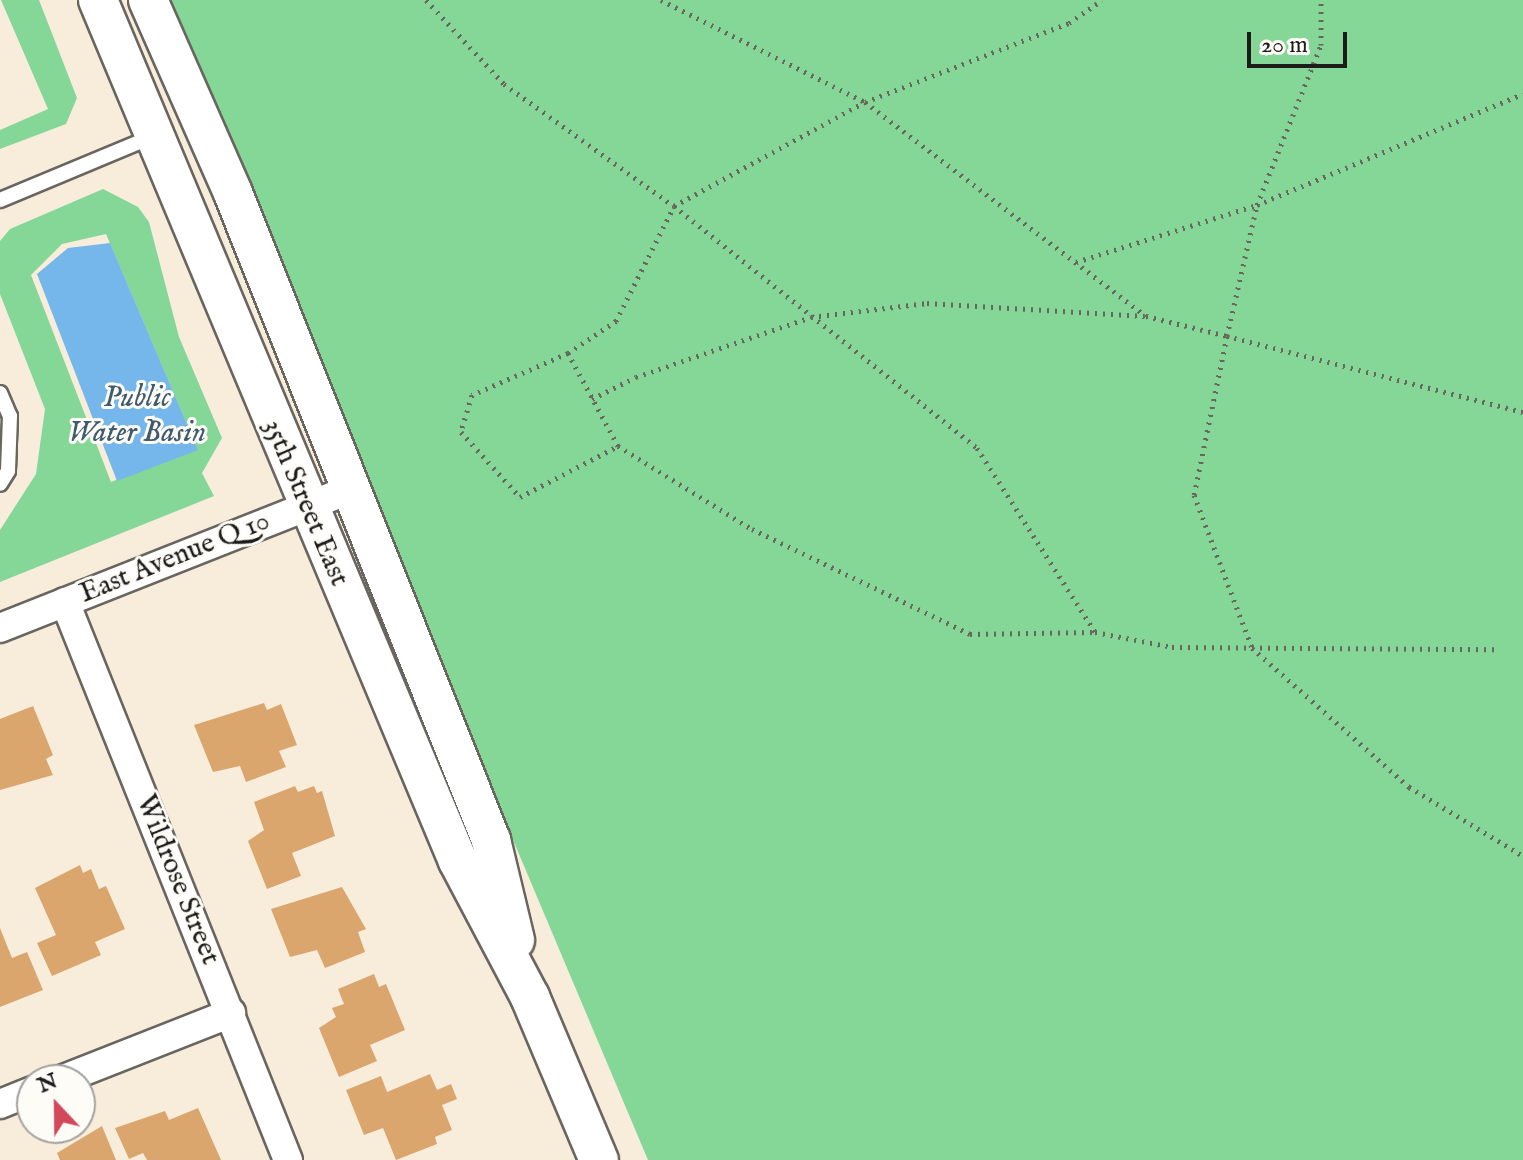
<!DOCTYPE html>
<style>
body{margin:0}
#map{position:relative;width:1523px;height:1160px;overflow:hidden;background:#f8ecdb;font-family:"IM FELL English",serif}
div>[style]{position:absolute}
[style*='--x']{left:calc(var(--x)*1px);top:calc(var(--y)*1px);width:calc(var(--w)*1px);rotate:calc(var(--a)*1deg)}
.green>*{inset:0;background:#85d798}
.water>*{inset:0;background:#75b7ea}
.building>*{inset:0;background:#dba66e}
.path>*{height:5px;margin-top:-2.5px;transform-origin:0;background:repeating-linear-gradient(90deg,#69655f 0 2px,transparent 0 8px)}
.roads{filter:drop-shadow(2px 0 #69655f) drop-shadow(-2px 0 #69655f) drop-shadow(0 2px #69655f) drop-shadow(0 -2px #69655f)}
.lane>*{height:14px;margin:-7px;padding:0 7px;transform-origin:7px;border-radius:7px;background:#fff}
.street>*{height:28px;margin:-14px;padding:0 14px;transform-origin:14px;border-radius:14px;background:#fff}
.secondary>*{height:38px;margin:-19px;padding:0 19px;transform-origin:19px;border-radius:19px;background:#fff}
span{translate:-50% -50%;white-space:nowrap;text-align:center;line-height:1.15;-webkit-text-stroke:6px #fdfcf7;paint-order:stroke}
.street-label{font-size:28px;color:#1c1c1c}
.water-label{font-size:30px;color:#405a6e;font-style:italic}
.north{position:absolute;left:16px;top:1064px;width:80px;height:80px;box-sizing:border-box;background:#fdfcf7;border:2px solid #a3a29f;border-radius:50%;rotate:338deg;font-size:22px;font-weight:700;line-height:32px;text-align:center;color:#1c1c1c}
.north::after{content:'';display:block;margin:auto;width:28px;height:36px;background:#d1495b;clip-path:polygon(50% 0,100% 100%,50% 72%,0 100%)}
.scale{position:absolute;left:1247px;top:32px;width:100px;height:36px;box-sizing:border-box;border:4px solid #1c1c1c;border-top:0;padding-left:10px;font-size:24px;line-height:28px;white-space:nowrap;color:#1c1c1c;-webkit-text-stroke:6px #fdfcf7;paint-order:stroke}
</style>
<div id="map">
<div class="green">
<i style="clip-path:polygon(1px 0,39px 0,77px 98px,66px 124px,0 149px,0 130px,48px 109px)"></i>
<i style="clip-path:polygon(159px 0,1523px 0,1523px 1160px,648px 1160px)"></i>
<i style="clip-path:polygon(evenodd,103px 189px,138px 207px,149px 222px,179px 337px,222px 438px,202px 473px,214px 496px,0 582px,0 530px,36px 474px,45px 409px,0 294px,0 241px,10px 229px,103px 189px,106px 234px,197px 448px,111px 482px,31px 275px,62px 244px,106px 234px)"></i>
</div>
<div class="water">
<i style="clip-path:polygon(110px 243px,198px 450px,117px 481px,37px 274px,68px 248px)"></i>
</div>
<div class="building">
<i style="clip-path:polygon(264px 703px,267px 710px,281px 704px,297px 745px,279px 751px,286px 767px,246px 782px,240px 766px,213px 772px,194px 725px)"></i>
<i style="clip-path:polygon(33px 706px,53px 755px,46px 759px,53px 775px,0 790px,0 719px)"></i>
<i style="clip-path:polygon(295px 786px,298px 792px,314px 786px,317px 793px,322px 791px,335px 836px,292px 853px,301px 876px,267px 889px,248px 841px,264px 830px,254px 802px)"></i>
<i style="clip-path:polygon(80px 865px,83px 873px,91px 869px,99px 889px,106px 886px,125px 929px,95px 942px,101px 955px,52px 976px,37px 943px,56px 935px,35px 888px)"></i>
<i style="clip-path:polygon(342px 887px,366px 929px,358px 932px,365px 952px,325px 968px,317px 950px,290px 957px,271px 909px)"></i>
<i style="clip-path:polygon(0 928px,12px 958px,27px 952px,43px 990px,0 1007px)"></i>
<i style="clip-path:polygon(374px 974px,379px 987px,386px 984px,405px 1030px,370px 1045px,377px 1061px,339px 1077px,319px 1028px,336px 1017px,332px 1008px,344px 1004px,338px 989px)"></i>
<i style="clip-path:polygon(430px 1074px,437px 1090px,451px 1084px,457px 1099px,442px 1105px,452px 1130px,435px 1137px,437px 1144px,396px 1160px,383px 1128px,364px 1135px,346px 1090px,381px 1076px,387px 1092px)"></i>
<i style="clip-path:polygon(198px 1108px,221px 1160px,147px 1160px,143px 1153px,129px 1159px,115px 1128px,165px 1111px,169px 1120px)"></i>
<i style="clip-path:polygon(102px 1126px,116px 1160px,60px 1160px,57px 1153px)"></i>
</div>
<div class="path">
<i style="--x:426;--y:0;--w:115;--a:47.1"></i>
<i style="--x:504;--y:84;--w:209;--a:35.7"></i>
<i style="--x:674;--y:206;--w:388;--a:38.6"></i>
<i style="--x:977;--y:448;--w:219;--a:57.3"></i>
<i style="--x:661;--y:0;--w:228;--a:26.6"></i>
<i style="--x:865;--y:102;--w:353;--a:37.3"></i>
<i style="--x:1146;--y:316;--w:83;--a:13.9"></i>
<i style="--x:1227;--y:336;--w:134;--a:-77.1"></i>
<i style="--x:1257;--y:205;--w:172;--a:-68.2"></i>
<i style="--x:1321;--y:45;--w:45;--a:-90"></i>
<i style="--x:1076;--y:262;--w:190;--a:-17.5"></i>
<i style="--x:1257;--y:205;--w:288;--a:-22.7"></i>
<i style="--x:568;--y:353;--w:58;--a:-33.7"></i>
<i style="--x:616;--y:321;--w:129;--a:-63.2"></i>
<i style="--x:674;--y:206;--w:217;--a:-28.6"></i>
<i style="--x:865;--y:102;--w:219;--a:-21.2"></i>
<i style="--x:1069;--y:23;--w:40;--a:-34.9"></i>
<i style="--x:592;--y:399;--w:49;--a:-26.6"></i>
<i style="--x:636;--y:377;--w:185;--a:-18.9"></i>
<i style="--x:811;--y:317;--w:117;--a:-6.9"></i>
<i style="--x:927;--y:303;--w:218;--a:3.4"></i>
<i style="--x:1523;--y:412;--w:306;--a:-165.6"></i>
<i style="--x:1227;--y:336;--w:162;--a:101.7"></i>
<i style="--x:1194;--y:495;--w:164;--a:69.2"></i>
<i style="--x:1252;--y:648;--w:210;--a:41.5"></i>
<i style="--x:1409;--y:787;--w:133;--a:31.2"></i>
<i style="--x:618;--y:446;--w:106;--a:-118.3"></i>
<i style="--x:568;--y:353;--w:105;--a:156.4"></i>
<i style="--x:472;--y:395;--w:39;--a:107"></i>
<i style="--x:461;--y:432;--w:88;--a:47.8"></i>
<i style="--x:520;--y:497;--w:110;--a:-27.5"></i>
<i style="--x:618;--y:446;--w:158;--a:31.8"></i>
<i style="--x:752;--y:529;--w:242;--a:25.7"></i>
<i style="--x:970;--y:634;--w:125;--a:-0.9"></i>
<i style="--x:1095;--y:632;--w:78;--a:11"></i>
<i style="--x:1172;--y:647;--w:324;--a:0.4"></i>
</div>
<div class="roads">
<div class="lane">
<i style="--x:0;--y:200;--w:167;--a:-22.6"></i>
<i style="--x:0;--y:393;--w:25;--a:67"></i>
<i style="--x:10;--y:416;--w:55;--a:92.1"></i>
<i style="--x:8;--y:471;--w:15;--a:122"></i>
</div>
<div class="street">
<i style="--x:65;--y:602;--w:601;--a:68.22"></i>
<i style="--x:0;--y:628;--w:378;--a:-21.6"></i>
<i style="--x:61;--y:1080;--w:183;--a:-21.5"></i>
<i style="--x:0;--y:1104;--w:35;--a:-22"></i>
</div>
<div class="secondary">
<i style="--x:98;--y:0;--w:933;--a:67.31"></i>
<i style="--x:458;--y:861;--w:154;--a:62.1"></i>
<i style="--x:530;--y:997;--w:177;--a:67.1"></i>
<i style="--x:148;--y:0;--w:211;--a:66.2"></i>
<i style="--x:233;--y:193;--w:697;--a:68.26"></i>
<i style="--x:491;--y:840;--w:103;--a:76.5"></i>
</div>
</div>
<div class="street-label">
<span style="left:305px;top:503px;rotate:67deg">35th Street East</span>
<span style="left:175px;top:558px;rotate:-22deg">East Avenue Q 10</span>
<span style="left:177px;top:880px;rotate:68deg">Wildrose Street</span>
</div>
<div class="water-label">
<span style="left:137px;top:415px">Public<br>Water Basin</span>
</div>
<div class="north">N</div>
<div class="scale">20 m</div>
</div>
